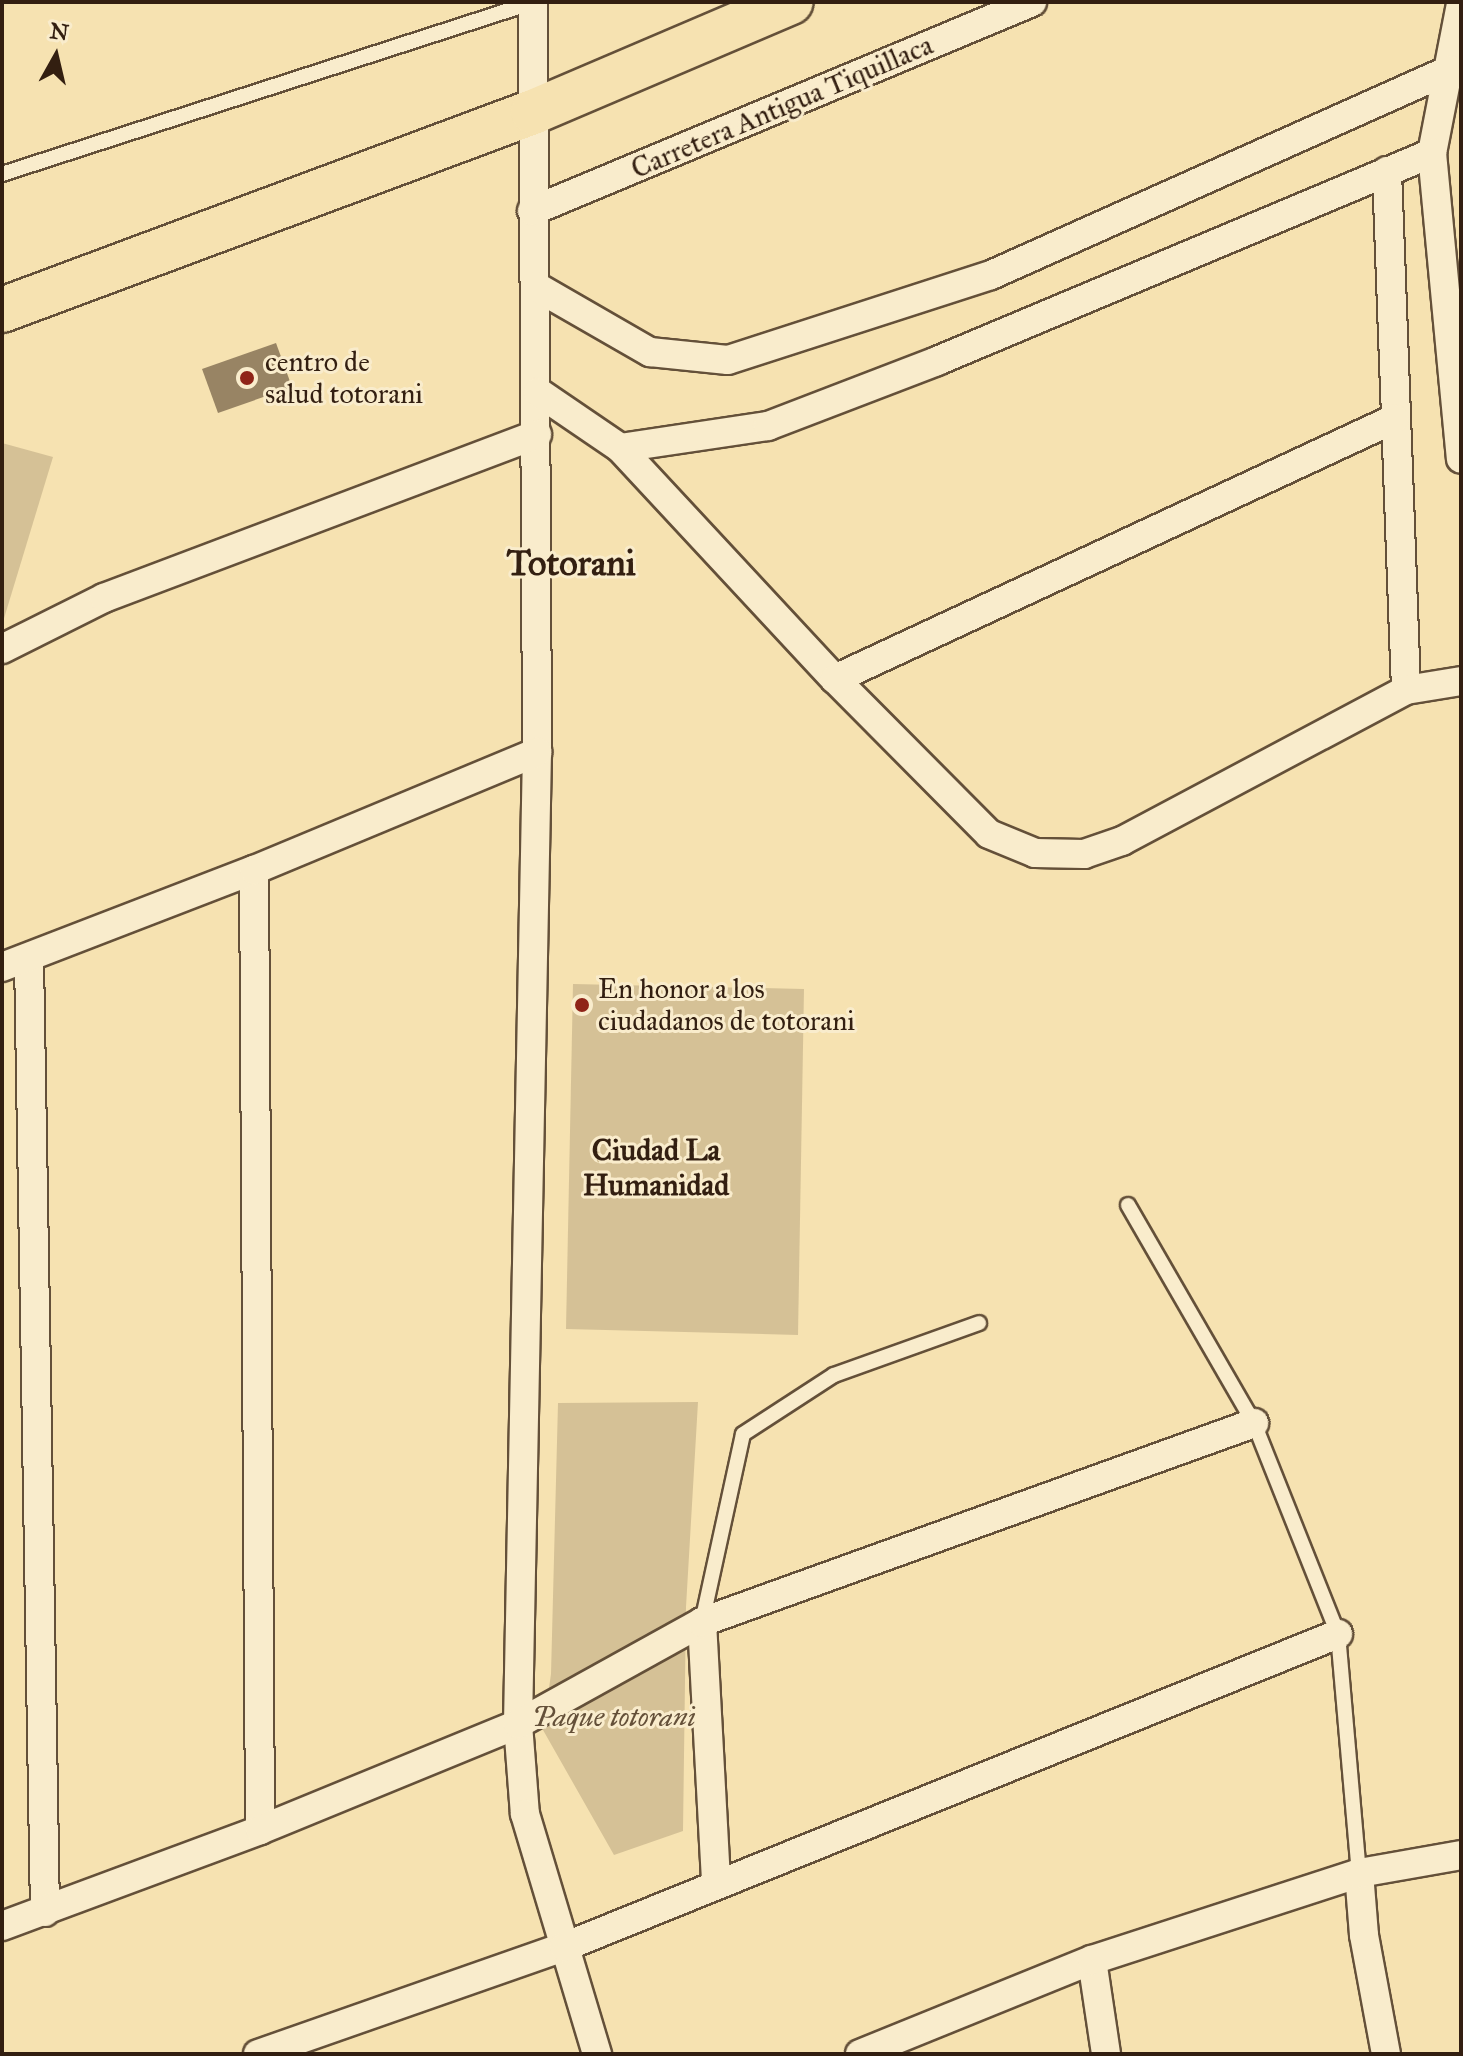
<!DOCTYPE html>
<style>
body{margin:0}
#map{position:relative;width:1463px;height:2056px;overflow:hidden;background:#f6e2b1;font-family:"IM FELL Great Primer",serif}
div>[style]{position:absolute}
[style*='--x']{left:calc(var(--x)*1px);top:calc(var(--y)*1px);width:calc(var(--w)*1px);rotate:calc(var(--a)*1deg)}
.green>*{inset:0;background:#d5c196}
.building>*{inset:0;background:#988464}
.roads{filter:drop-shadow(2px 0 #645039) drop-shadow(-2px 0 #645039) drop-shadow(0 2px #645039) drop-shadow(0 -2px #645039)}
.service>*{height:14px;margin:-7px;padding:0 7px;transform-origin:7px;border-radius:7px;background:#f9eccc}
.minor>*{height:28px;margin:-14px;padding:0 14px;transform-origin:14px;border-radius:14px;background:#f9eccc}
.primary>*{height:44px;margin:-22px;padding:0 22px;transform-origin:22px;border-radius:22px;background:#f6e2b1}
.dots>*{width:22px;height:22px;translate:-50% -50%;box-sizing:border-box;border:4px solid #f9eccc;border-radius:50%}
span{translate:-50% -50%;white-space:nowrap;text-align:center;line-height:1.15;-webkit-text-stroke:6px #f9eccc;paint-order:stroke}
.street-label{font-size:28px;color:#331f11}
.poi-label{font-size:28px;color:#331f11}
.left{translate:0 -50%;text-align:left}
.park-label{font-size:28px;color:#645039;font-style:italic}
.neighbourhood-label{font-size:30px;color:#331f11;font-weight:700}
.district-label{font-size:36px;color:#331f11;font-weight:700}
.frame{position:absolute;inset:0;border:4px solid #331f11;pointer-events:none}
.north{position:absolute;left:16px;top:16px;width:80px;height:80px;-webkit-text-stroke:6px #f9eccc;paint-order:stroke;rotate:8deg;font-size:22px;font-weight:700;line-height:32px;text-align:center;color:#331f11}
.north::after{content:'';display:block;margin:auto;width:28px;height:36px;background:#331f11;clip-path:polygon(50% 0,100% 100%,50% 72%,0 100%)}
</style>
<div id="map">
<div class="green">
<i style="clip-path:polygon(2px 443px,53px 457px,2px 625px)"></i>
<i style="clip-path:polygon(573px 984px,804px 989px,798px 1335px,566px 1329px)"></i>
<i style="clip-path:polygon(698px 1402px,686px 1607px,683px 1831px,614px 1855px,543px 1730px,551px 1674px,558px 1403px)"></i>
</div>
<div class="building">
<i style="clip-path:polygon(276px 343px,292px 387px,218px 413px,202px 369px)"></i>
</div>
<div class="roads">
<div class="service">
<i style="--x:2;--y:174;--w:559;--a:-17.92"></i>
<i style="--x:1128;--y:1205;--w:252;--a:60"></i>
<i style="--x:1254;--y:1423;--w:227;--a:68.3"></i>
<i style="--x:1338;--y:1634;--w:240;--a:85"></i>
<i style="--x:702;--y:1622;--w:192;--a:-77.7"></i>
<i style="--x:743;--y:1434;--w:108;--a:-33"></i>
<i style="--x:834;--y:1375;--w:154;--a:-19.7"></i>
</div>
<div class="minor">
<i style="--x:533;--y:2;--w:750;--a:89.69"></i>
<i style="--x:537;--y:752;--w:972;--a:91.12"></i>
<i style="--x:518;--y:1724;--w:90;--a:85.6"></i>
<i style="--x:525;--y:1814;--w:251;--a:73.3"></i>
<i style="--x:1461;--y:4;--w:152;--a:101"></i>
<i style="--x:1432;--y:153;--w:307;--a:84.6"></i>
<i style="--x:1387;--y:171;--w:519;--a:87.9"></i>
<i style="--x:532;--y:211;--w:542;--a:-22.68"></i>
<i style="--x:535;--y:286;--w:133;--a:29.9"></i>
<i style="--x:650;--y:352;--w:78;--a:5.9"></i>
<i style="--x:728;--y:360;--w:276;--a:-17.9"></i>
<i style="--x:991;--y:275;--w:502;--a:-24.11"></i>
<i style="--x:538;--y:392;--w:99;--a:34.3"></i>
<i style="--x:620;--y:448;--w:316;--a:47.1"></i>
<i style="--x:835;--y:679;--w:218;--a:45.2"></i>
<i style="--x:989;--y:834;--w:50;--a:22.4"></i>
<i style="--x:1035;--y:853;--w:49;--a:1.2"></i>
<i style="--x:1084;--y:854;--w:40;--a:-18.9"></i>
<i style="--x:1122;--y:841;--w:322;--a:-28"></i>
<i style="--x:1406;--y:690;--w:56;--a:-9.3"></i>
<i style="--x:620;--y:448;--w:150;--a:-8.5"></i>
<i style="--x:768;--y:426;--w:181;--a:-21"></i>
<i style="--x:937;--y:361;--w:537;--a:-22.79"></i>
<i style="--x:2;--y:649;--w:114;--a:-26.6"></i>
<i style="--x:104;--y:598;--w:463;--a:-20.7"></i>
<i style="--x:835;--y:679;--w:617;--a:-24.94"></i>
<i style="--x:254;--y:870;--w:960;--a:89.64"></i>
<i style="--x:29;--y:958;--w:954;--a:89.04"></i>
<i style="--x:2;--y:967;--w:270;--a:-21.1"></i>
<i style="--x:254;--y:870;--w:307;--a:-22.6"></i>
<i style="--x:702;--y:1622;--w:262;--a:86.9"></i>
<i style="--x:2;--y:1926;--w:275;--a:-20.4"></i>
<i style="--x:260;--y:1830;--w:279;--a:-22.3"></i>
<i style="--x:518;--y:1724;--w:210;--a:-29"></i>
<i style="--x:702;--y:1622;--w:587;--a:-19.82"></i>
<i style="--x:1092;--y:1960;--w:95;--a:81.5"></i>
<i style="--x:258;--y:2054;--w:324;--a:-19.3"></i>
<i style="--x:564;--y:1947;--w:835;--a:-22.02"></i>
<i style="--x:860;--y:2054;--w:250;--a:-22.1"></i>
<i style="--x:1092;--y:1960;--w:281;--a:-18"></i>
<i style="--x:1386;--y:2054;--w:121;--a:-100.5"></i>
<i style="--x:1364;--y:1935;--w:62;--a:-94.6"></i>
<i style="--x:1359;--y:1873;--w:104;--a:-10"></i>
</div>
<div class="primary">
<i style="--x:2;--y:310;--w:567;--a:-20.45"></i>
<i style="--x:533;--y:112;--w:280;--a:-23.1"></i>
</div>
</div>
<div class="dots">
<i style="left:247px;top:378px;background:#8f2418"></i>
<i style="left:582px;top:1005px;background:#8f2418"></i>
</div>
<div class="street-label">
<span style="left:782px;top:107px;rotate:-23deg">Carretera Antigua Tiquillaca</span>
</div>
<div class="poi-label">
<span class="left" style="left:265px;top:378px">centro de<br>salud totorani</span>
<span class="left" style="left:598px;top:1005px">En honor a los<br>ciudadanos de totorani</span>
</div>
<div class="park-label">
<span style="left:614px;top:1717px">Paque totorani</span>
</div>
<div class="neighbourhood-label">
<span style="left:656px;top:1167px">Ciudad La<br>Humanidad</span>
</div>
<div class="district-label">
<span style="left:571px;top:564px">Totorani</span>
</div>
<div class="frame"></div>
<div class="north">N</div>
</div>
